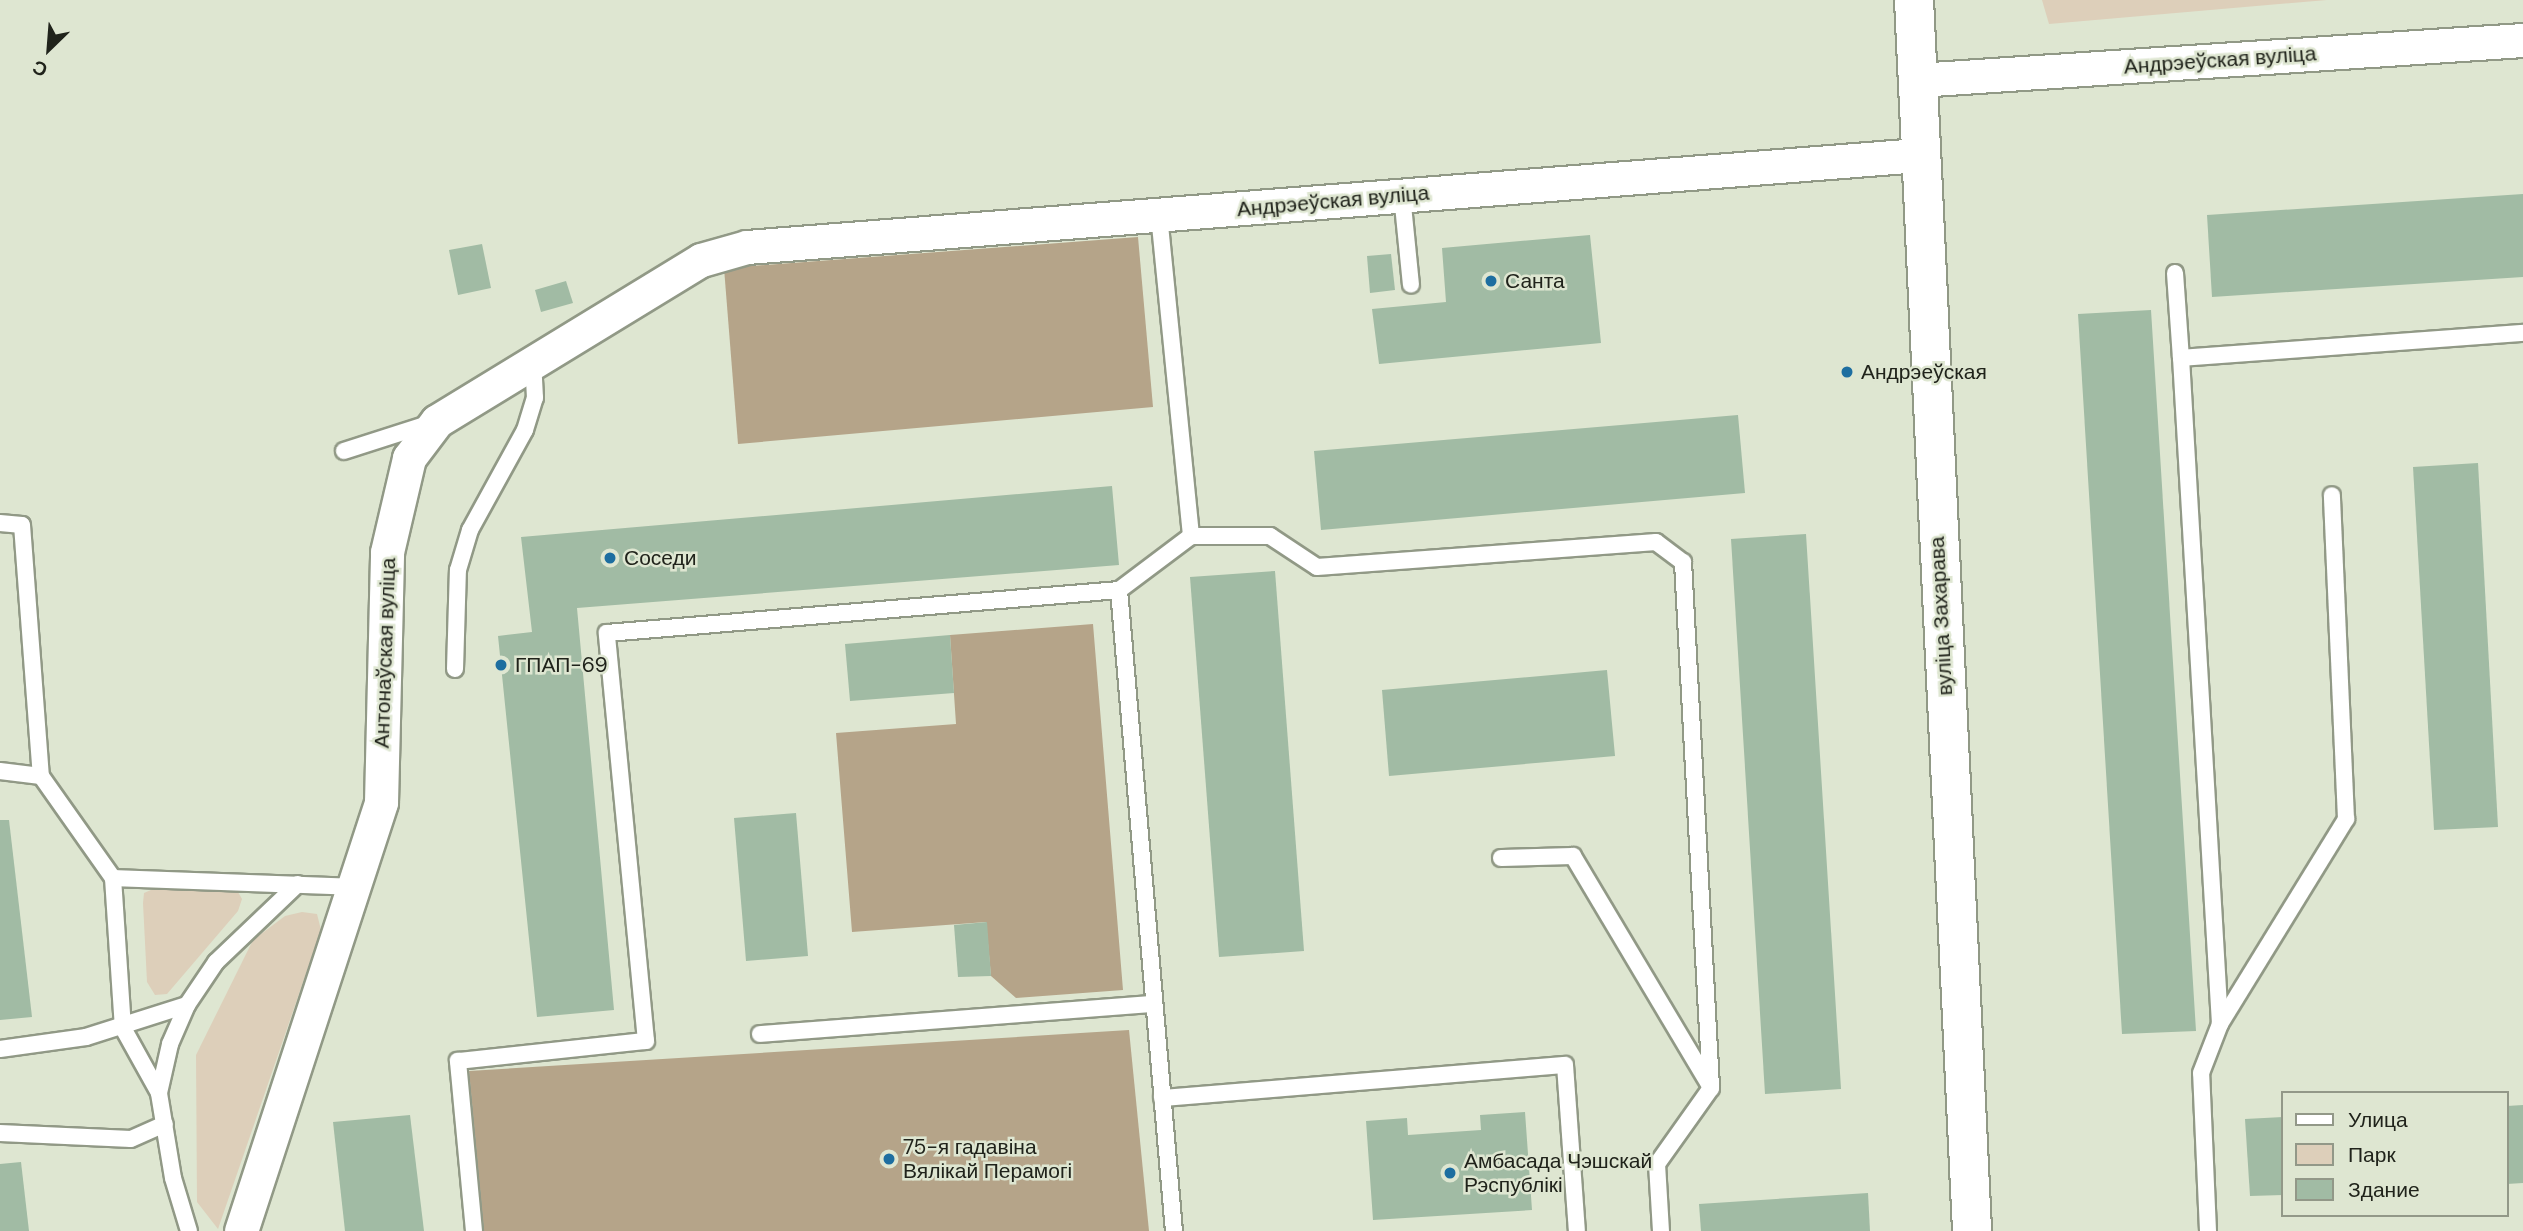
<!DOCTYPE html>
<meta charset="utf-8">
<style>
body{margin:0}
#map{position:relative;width:2523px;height:1231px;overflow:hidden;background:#dee6d1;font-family:"DM Sans",sans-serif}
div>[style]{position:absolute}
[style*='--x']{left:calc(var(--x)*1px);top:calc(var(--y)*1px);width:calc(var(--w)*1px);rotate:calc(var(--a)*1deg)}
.green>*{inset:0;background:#ddcfba}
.forest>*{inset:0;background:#b5a489}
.building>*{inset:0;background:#a1bba4}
.roads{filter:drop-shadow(2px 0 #919986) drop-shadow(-2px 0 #919986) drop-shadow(0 2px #919986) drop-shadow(0 -2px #919986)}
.service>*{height:16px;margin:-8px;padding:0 8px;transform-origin:8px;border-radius:8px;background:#fff}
.minor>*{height:33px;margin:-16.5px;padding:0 16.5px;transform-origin:16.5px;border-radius:16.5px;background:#fff}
.secondary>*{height:38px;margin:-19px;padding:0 19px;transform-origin:19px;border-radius:19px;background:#fff}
.dots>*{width:19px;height:19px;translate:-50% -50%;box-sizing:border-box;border:4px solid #dee6d1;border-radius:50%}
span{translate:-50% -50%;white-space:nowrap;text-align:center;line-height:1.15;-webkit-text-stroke:5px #dee6d1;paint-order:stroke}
.street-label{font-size:21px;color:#20231b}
.poi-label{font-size:21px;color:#20231b}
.left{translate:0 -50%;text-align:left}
.legend{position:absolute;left:2281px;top:1091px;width:228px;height:126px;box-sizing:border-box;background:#dee6d1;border:2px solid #929888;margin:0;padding:9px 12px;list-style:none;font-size:21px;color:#20231b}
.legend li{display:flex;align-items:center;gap:14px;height:35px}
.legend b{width:35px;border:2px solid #929888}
.north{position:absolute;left:14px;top:14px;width:70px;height:70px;-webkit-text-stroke:5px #dee6d1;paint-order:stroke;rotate:205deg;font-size:19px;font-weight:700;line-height:28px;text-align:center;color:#20231b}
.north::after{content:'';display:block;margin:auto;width:24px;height:32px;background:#20231b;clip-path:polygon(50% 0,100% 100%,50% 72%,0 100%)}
</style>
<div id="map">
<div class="green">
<i style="clip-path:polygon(2042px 0,2327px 0,2049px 24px)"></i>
<i style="clip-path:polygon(160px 886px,238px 892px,242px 899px,238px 911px,167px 994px,155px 995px,147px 982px,143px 903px,144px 893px)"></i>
<i style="clip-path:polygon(302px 912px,317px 914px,321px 930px,218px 1229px,197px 1202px,196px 1055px,253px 940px,285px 916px)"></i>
</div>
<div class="forest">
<i style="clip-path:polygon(1138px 237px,1153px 407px,738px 444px,724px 268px)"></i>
<i style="clip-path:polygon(1093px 624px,1123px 990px,1016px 998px,991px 976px,986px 922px,852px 932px,836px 733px,956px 724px,950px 635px)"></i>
<i style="clip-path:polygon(1129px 1030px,1149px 1231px,484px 1231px,469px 1071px)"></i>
</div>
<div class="building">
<i style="clip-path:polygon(2523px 194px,2523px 277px,2212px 297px,2207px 215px)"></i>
<i style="clip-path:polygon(1590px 235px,1601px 343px,1379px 364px,1372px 309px,1446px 302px,1442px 248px)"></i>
<i style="clip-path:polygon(482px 244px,491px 288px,458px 295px,449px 250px)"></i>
<i style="clip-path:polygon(1391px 254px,1395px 290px,1370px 293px,1367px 256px)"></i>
<i style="clip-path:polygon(566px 281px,573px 303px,541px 312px,535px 290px)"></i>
<i style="clip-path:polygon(2151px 310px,2196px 1031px,2122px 1034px,2078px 314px)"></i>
<i style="clip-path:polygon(1738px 415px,1745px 493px,1321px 530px,1314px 451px)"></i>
<i style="clip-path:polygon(2478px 463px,2498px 827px,2434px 830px,2413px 467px)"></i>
<i style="clip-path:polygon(1112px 486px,1119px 565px,577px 608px,614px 1010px,537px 1017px,498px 636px,532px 632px,521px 537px)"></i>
<i style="clip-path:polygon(1806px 534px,1841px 1089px,1765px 1094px,1731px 539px)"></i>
<i style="clip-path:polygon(1275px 571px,1304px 951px,1219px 957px,1190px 577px)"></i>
<i style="clip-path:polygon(950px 635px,954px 693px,850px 701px,845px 644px)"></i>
<i style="clip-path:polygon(1607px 670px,1615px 756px,1389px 776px,1382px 690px)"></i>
<i style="clip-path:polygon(796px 813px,808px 956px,746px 961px,734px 818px)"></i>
<i style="clip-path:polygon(0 820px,9px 820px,32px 1017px,0 1020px)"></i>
<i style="clip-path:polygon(987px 922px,991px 976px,958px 977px,954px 925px)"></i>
<i style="clip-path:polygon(2523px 1105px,2523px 1183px,2507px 1184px,2507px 1106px)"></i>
<i style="clip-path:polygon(1525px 1112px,1532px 1210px,1373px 1220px,1366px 1121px,1407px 1118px,1408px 1135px,1481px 1130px,1480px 1115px)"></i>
<i style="clip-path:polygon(410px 1115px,424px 1231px,345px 1231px,333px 1122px)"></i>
<i style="clip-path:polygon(2283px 1117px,2283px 1195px,2250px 1196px,2245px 1119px)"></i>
<i style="clip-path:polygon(21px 1162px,29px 1231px,0 1231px,0 1164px)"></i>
<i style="clip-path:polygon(1868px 1193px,1870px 1231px,1701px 1231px,1699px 1204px)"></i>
</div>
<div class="roads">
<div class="service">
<i style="--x:1402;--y:195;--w:90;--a:84.3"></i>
<i style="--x:1159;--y:215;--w:323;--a:84.3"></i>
<i style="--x:1191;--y:536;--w:90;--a:143.1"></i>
<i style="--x:1119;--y:590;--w:643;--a:85.1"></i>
<i style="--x:2175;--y:273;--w:85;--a:86"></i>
<i style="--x:344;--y:451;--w:88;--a:-17.8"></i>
<i style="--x:0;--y:523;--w:22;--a:5"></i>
<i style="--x:22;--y:525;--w:252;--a:85.7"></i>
<i style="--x:41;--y:776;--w:125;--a:54.8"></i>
<i style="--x:113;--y:878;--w:244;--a:2.1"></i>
<i style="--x:1191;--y:536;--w:79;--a:0"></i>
<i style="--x:1270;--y:536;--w:56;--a:33.4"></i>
<i style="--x:1317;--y:567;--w:340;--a:-4.2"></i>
<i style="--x:1656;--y:542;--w:34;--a:37"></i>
<i style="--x:1683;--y:562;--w:527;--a:86.95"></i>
<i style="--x:1711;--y:1088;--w:93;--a:125.4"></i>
<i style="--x:1657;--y:1164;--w:67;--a:86.6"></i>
<i style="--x:455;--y:669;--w:99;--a:-88.3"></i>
<i style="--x:458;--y:570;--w:42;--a:-73.3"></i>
<i style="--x:470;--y:530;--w:114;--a:-61.2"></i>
<i style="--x:525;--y:430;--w:34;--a:-73"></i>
<i style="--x:535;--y:398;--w:36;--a:-93"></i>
<i style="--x:0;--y:771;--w:41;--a:7"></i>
<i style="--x:1501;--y:858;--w:72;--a:-1.6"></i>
<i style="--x:1573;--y:856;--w:268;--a:59.2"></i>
<i style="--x:113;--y:878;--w:150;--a:86.2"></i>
<i style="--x:123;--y:1028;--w:74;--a:61"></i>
<i style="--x:2220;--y:1024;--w:667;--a:-93.35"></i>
<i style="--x:2181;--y:358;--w:343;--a:-4.2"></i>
<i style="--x:760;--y:1034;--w:394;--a:-4.4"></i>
<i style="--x:0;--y:1049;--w:87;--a:-7.9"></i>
<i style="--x:86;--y:1037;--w:106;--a:-17.6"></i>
<i style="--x:1162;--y:1098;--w:404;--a:-4.7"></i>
<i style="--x:1565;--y:1065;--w:166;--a:85.9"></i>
<i style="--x:0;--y:1133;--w:131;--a:2.6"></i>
<i style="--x:131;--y:1139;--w:37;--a:-24"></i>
<i style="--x:189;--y:1231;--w:55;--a:-106.8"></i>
<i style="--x:173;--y:1178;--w:86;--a:-99.4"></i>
<i style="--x:159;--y:1093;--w:50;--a:-77.3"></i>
<i style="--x:170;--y:1044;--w:43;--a:-66.4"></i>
<i style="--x:187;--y:1005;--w:52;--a:-56"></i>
<i style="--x:216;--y:962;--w:113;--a:-43.6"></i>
<i style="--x:474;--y:1231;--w:171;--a:-95.4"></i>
<i style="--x:458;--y:1061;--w:189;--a:-6.1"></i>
<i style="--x:646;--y:1041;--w:410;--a:-95.5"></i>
<i style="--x:607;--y:633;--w:514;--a:-4.8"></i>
<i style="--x:2208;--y:1231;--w:158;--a:-92.5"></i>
<i style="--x:2201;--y:1073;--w:53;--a:-68.8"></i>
<i style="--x:2220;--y:1024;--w:241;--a:-58.4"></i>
<i style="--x:2346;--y:819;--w:324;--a:-92.5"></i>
</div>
<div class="minor">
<i style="--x:1917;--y:80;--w:607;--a:-3.78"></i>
<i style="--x:241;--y:1231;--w:451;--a:-71.9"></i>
<i style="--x:381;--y:802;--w:250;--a:-88.6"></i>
<i style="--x:387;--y:552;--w:97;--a:-76.8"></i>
<i style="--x:409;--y:458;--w:46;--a:-52.9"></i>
<i style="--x:437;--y:421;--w:309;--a:-31.4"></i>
<i style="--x:701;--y:260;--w:48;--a:-15.8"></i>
<i style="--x:747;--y:247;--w:1176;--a:-4.49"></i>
</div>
<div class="secondary">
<i style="--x:1914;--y:0;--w:1232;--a:87.3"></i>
</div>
</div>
<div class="dots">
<i style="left:1491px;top:281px;background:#1d6ea0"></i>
<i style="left:1847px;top:372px;background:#1d6ea0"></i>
<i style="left:610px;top:558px;background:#1d6ea0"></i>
<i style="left:501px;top:665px;background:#1d6ea0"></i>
<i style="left:889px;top:1159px;background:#1d6ea0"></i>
<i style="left:1450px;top:1173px;background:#1d6ea0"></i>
</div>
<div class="street-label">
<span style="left:2220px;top:60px;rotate:-4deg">Андрэеўская вуліца</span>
<span style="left:1333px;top:201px;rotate:-5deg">Андрэеўская вуліца</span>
<span style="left:1941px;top:616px;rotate:-93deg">вуліца Захарава</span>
<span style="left:385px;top:653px;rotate:-88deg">Антонаўская вуліца</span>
</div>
<div class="poi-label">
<span class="left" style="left:1505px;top:281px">Санта</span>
<span class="left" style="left:1861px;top:372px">Андрэеўская</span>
<span class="left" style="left:624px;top:558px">Соседи</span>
<span class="left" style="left:515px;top:665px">ГПАП-69</span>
<span class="left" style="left:903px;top:1159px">75-я гадавіна<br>Вялікай Перамогі</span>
<span class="left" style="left:1464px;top:1173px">Амбасада Чэшскай<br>Рэспублікі</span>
</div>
<ul class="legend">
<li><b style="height:9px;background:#fff"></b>Улица</li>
<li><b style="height:19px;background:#ddcfba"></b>Парк</li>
<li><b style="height:19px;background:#a1bba4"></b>Здание</li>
</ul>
<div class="north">С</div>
</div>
